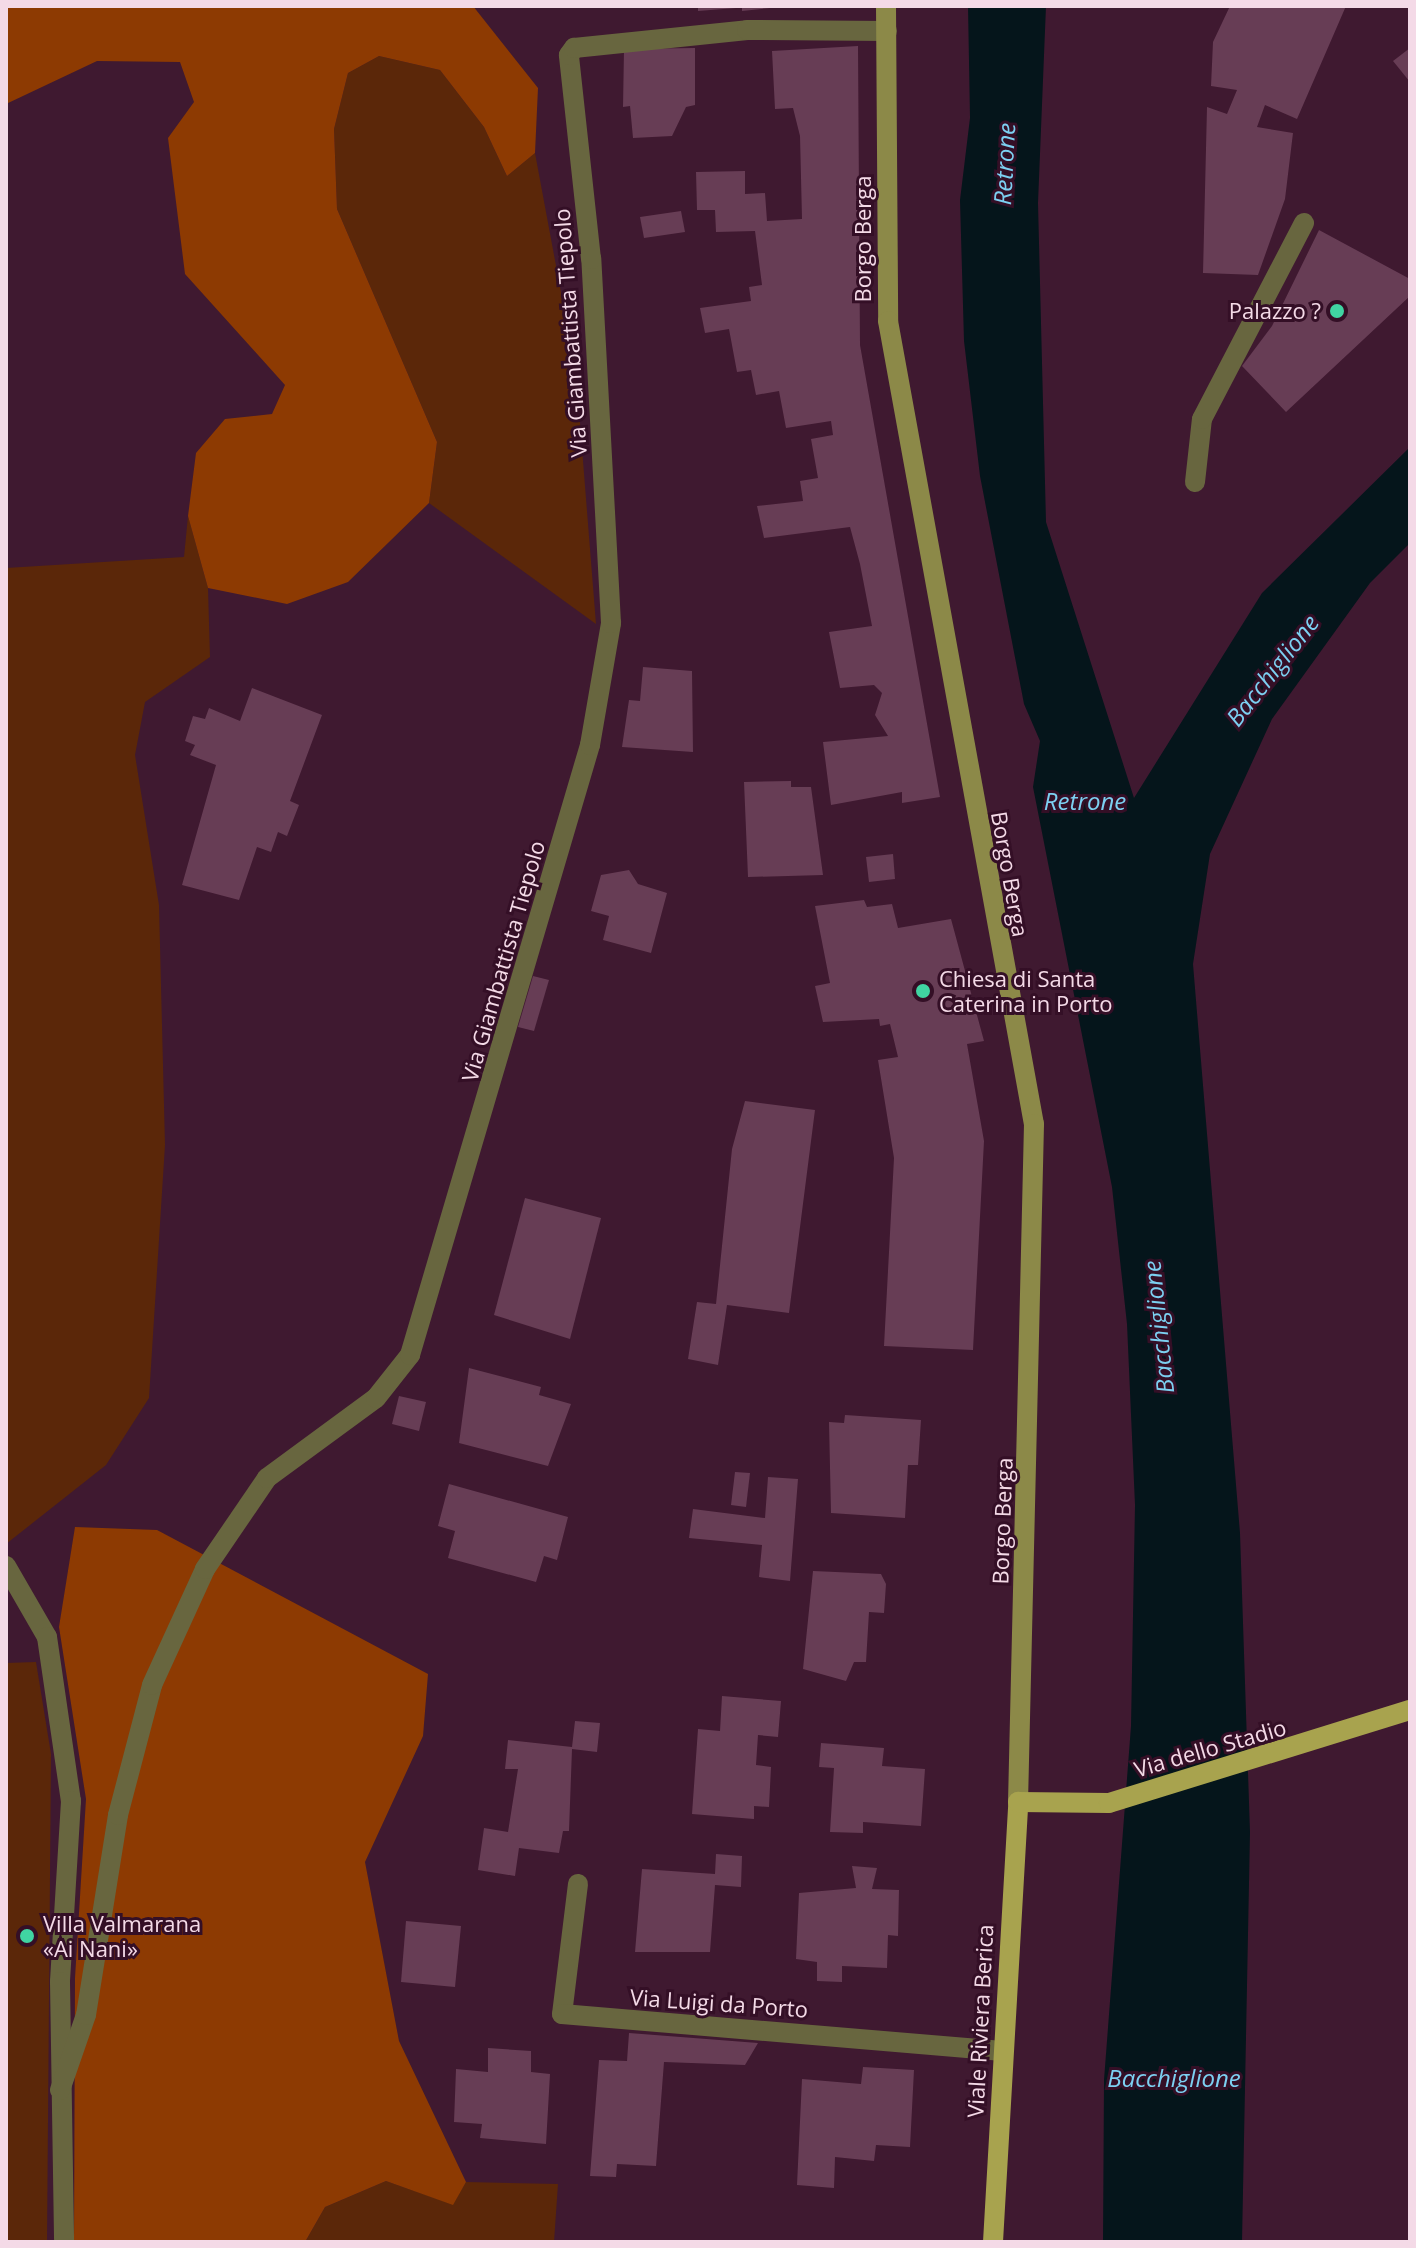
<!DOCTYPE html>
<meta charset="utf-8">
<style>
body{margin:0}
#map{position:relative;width:1416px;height:2248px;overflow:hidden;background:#3f1930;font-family:"Open Sans",sans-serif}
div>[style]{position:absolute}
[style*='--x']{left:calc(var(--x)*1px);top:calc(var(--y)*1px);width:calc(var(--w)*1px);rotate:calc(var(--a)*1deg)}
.green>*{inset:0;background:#5b2709}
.forest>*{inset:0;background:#8d3a02}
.water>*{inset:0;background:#05151b}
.building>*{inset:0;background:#673d55}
.street>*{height:20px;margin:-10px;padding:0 10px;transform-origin:10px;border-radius:10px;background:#68663f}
.secondary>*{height:20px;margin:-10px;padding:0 10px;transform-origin:10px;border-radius:10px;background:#8c8948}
.primary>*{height:20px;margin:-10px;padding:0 10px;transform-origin:10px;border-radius:10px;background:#a8a34e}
.dots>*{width:22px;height:22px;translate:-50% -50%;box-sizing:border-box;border:4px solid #340f26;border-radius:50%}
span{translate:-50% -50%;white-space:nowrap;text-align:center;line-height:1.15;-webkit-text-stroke:6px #340f26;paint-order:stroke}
.street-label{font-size:22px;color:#f4dae7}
.poi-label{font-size:22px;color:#f4dae7}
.right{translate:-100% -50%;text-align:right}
.left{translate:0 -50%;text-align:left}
.water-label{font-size:24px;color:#7cd0f1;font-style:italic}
.frame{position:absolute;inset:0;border:8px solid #f4dae7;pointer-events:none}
</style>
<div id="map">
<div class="green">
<i style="clip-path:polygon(379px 56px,440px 70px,484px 127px,507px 176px,535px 153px,576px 373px,596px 624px,429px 503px,437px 442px,337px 209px,334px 129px,348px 73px)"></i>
<i style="clip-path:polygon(188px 516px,208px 588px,210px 657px,145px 702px,135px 755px,159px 905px,165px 1145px,149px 1398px,106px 1465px,6px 1544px,6px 568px,184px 557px)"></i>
<i style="clip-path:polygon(36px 1662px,51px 1754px,47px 2242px,6px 2242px,6px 1663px)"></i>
<i style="clip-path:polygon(386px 2181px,452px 2204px,466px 2182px,558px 2184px,554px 2242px,305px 2242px,325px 2207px)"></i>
</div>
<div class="forest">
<i style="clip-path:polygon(6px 6px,473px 6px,538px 88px,535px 153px,507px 176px,484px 127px,440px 70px,379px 56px,348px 73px,334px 129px,337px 209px,437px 442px,429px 503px,348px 582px,287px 604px,208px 588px,188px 516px,196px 453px,225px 419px,272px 414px,285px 385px,185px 274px,168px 138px,194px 102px,180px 62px,97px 61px,6px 104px)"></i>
<i style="clip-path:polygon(75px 1527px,157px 1530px,428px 1674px,423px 1736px,365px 1862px,399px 2041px,466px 2182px,453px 2205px,386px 2181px,325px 2207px,305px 2242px,74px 2242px,75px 1978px,86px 1799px,59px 1627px)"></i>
</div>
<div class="water">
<i style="clip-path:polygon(968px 6px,1046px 6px,1038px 203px,1046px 522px,1134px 798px,1262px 593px,1410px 447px,1410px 543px,1370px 583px,1272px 719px,1210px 854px,1193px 964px,1240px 1533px,1250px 1832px,1242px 2242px,1103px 2242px,1104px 2080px,1131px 1726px,1135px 1505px,1127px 1324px,1112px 1187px,1033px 787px,1040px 741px,1024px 704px,980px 476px,964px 341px,960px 200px,970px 118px)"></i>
</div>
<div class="building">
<i style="clip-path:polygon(698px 6px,736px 6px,736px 8px,698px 11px)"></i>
<i style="clip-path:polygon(742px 6px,770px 6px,770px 8px,742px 11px)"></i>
<i style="clip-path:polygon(1230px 6px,1346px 6px,1297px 119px,1265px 105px,1257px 127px,1293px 133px,1285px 199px,1258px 275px,1203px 273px,1207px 107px,1227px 114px,1237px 90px,1211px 86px,1213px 42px)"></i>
<i style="clip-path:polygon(858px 46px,860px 345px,940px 797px,902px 803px,902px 792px,831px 805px,823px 742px,888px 736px,875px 715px,882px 693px,874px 685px,840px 688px,829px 632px,872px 626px,860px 564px,850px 527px,764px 538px,757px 506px,803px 501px,800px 481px,818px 478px,811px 439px,833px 435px,831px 421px,786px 428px,779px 391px,756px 395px,751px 370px,737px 372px,729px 329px,705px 333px,700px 308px,751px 301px,749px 287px,762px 285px,755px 231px,716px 232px,715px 210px,697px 210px,696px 172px,745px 171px,745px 194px,765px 193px,767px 221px,802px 219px,800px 136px,793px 108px,775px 109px,772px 51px)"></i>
<i style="clip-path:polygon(695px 48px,695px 105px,686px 107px,672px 136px,633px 138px,630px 106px,623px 107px,624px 49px)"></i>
<i style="clip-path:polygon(1410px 48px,1410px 82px,1393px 61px)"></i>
<i style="clip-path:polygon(681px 211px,685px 232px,644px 238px,640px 217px)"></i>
<i style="clip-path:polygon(1319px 230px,1410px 279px,1410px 296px,1286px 412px,1242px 366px,1272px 326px)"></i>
<i style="clip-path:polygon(643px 667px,692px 671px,693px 752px,622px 747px,629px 700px,640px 701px)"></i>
<i style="clip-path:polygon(252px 688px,322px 715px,290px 801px,299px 805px,287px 836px,278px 832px,271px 852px,257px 847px,239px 900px,182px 885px,216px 765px,190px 755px,195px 745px,185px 741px,193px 716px,205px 719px,209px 708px,240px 721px)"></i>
<i style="clip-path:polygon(791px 781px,791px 787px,811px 787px,823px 875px,748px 877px,744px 782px)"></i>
<i style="clip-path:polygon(893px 854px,895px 879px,869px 882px,866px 857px)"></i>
<i style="clip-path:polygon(629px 870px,638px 884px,667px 893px,651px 953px,603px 940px,609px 916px,591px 911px,601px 875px)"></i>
<i style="clip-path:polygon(864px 900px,867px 907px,892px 904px,898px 928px,951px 919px,984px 1041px,967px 1044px,984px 1141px,973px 1350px,884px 1346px,894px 1158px,878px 1060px,898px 1057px,890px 1024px,880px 1026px,879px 1019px,823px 1022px,815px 986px,830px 983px,815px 906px)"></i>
<i style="clip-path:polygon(533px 976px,549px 980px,534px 1031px,518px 1027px)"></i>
<i style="clip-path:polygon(745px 1101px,815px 1110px,789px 1313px,727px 1305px,718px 1365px,688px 1359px,697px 1302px,716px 1304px,732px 1149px)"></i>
<i style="clip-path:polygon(525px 1198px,601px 1218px,570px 1339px,494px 1315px)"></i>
<i style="clip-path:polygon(469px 1368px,541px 1387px,539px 1395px,571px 1404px,548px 1466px,459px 1443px)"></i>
<i style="clip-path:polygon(399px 1396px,426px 1402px,419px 1431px,392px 1424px)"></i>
<i style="clip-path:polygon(845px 1415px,921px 1420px,918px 1465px,908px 1465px,905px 1518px,831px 1513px,829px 1422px,844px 1423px)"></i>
<i style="clip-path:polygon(735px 1472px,750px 1473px,746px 1507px,731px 1505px)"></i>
<i style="clip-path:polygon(768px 1477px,798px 1479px,790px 1581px,759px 1577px,762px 1545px,689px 1538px,693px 1509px,765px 1518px)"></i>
<i style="clip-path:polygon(449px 1484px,568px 1517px,557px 1560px,544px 1556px,536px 1582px,448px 1558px,455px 1531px,438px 1526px)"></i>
<i style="clip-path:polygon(813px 1571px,881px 1574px,886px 1584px,884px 1613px,869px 1612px,866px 1662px,854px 1662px,846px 1681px,803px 1669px)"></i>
<i style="clip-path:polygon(722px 1696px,781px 1701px,778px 1737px,758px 1735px,756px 1765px,771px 1767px,769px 1807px,754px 1806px,754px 1819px,692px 1814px,698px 1729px,720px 1731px)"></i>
<i style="clip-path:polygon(575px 1721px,600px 1723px,597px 1752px,572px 1749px,569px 1831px,563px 1831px,559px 1853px,519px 1848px,515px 1876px,478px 1870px,484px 1828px,508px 1832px,518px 1769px,505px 1769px,508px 1740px,572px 1747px)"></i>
<i style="clip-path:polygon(821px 1743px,884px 1748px,882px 1766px,925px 1769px,921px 1826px,863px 1822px,863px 1833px,830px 1832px,834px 1768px,819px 1767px)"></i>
<i style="clip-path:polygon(716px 1854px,742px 1856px,741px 1887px,715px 1885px,710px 1952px,635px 1952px,642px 1869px,715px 1874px)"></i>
<i style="clip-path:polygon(852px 1866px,877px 1868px,872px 1889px,899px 1890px,898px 1936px,888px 1935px,887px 1968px,842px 1966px,842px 1982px,817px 1981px,817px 1962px,796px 1959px,799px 1893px,856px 1888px)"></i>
<i style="clip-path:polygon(406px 1921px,461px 1926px,455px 1987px,401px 1982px)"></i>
<i style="clip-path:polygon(629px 2033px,758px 2043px,745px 2065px,664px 2062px,656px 2166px,617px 2164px,616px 2177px,590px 2176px,599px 2060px,627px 2061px)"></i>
<i style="clip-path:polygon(488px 2048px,531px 2051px,531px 2072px,550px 2074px,546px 2144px,480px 2138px,482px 2124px,454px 2122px,456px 2069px,488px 2072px)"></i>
<i style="clip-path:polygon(863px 2067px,914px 2070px,910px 2147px,876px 2145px,874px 2161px,835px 2157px,834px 2188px,797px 2185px,802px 2079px,861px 2084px)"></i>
</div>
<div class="street">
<i style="--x:1195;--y:482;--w:63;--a:-83.7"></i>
<i style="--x:1202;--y:419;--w:221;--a:-62.5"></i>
<i style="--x:6;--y:1566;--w:82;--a:60"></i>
<i style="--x:47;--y:1637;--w:166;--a:81.7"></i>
<i style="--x:71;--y:1801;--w:181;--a:93.5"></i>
<i style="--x:60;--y:1982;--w:260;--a:89.1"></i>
<i style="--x:578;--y:1884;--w:131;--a:97"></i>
<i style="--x:562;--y:2014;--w:442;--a:4.8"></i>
<i style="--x:60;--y:2090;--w:79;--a:-70.9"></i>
<i style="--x:86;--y:2015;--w:203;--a:-80.9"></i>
<i style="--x:118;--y:1815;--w:134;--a:-75.3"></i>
<i style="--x:152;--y:1685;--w:128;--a:-65.4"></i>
<i style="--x:205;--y:1569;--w:110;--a:-55.7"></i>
<i style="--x:267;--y:1478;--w:135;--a:-36.3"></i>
<i style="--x:376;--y:1398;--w:55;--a:-51.7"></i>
<i style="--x:410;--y:1355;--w:636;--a:-73.56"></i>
<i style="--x:590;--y:745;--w:124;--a:-80.2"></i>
<i style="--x:611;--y:623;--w:365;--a:-93.1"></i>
<i style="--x:591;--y:259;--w:205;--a:-96.2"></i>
<i style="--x:569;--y:55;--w:9;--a:-54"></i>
<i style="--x:574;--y:48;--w:174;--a:-5.9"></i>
<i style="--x:747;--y:30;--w:140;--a:0.4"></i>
</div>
<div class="secondary">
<i style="--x:886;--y:6;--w:315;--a:89.6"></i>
<i style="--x:888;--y:321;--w:816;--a:79.7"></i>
<i style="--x:1034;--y:1124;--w:678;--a:91.35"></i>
</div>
<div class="primary">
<i style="--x:993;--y:2242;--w:441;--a:-86.7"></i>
<i style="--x:1018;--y:1802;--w:91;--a:0.6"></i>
<i style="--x:1109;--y:1803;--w:315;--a:-17.2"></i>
</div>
<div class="dots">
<i style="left:1337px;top:311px;background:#40d4a2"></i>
<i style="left:923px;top:991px;background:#40d4a2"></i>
<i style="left:27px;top:1936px;background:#40d4a2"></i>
</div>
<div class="street-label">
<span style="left:863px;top:239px;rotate:-90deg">Borgo Berga</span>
<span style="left:570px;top:333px;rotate:-94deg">Via Giambattista Tiepolo</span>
<span style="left:1010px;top:874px;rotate:80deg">Borgo Berga</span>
<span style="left:503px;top:961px;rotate:-74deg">Via Giambattista Tiepolo</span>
<span style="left:1002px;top:1521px;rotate:-88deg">Borgo Berga</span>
<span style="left:1210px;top:1748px;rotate:-16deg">Via dello Stadio</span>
<span style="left:719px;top:2003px;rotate:4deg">Via Luigi da Porto</span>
<span style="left:980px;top:2021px;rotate:-87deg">Viale Riviera Berica</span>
</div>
<div class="poi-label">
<span class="right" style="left:1321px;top:311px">Palazzo ?</span>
<span class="left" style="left:939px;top:991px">Chiesa di Santa<br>Caterina in Porto</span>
<span class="left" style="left:43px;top:1936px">Villa Valmarana<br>«Ai Nani»</span>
</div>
<div class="water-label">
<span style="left:1004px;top:164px;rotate:-87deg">Retrone</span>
<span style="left:1272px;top:670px;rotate:-52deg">Bacchiglione</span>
<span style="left:1085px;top:801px">Retrone</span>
<span style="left:1158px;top:1327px;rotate:-96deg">Bacchiglione</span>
<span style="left:1174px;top:2078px">Bacchiglione</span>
</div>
<div class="frame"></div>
</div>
